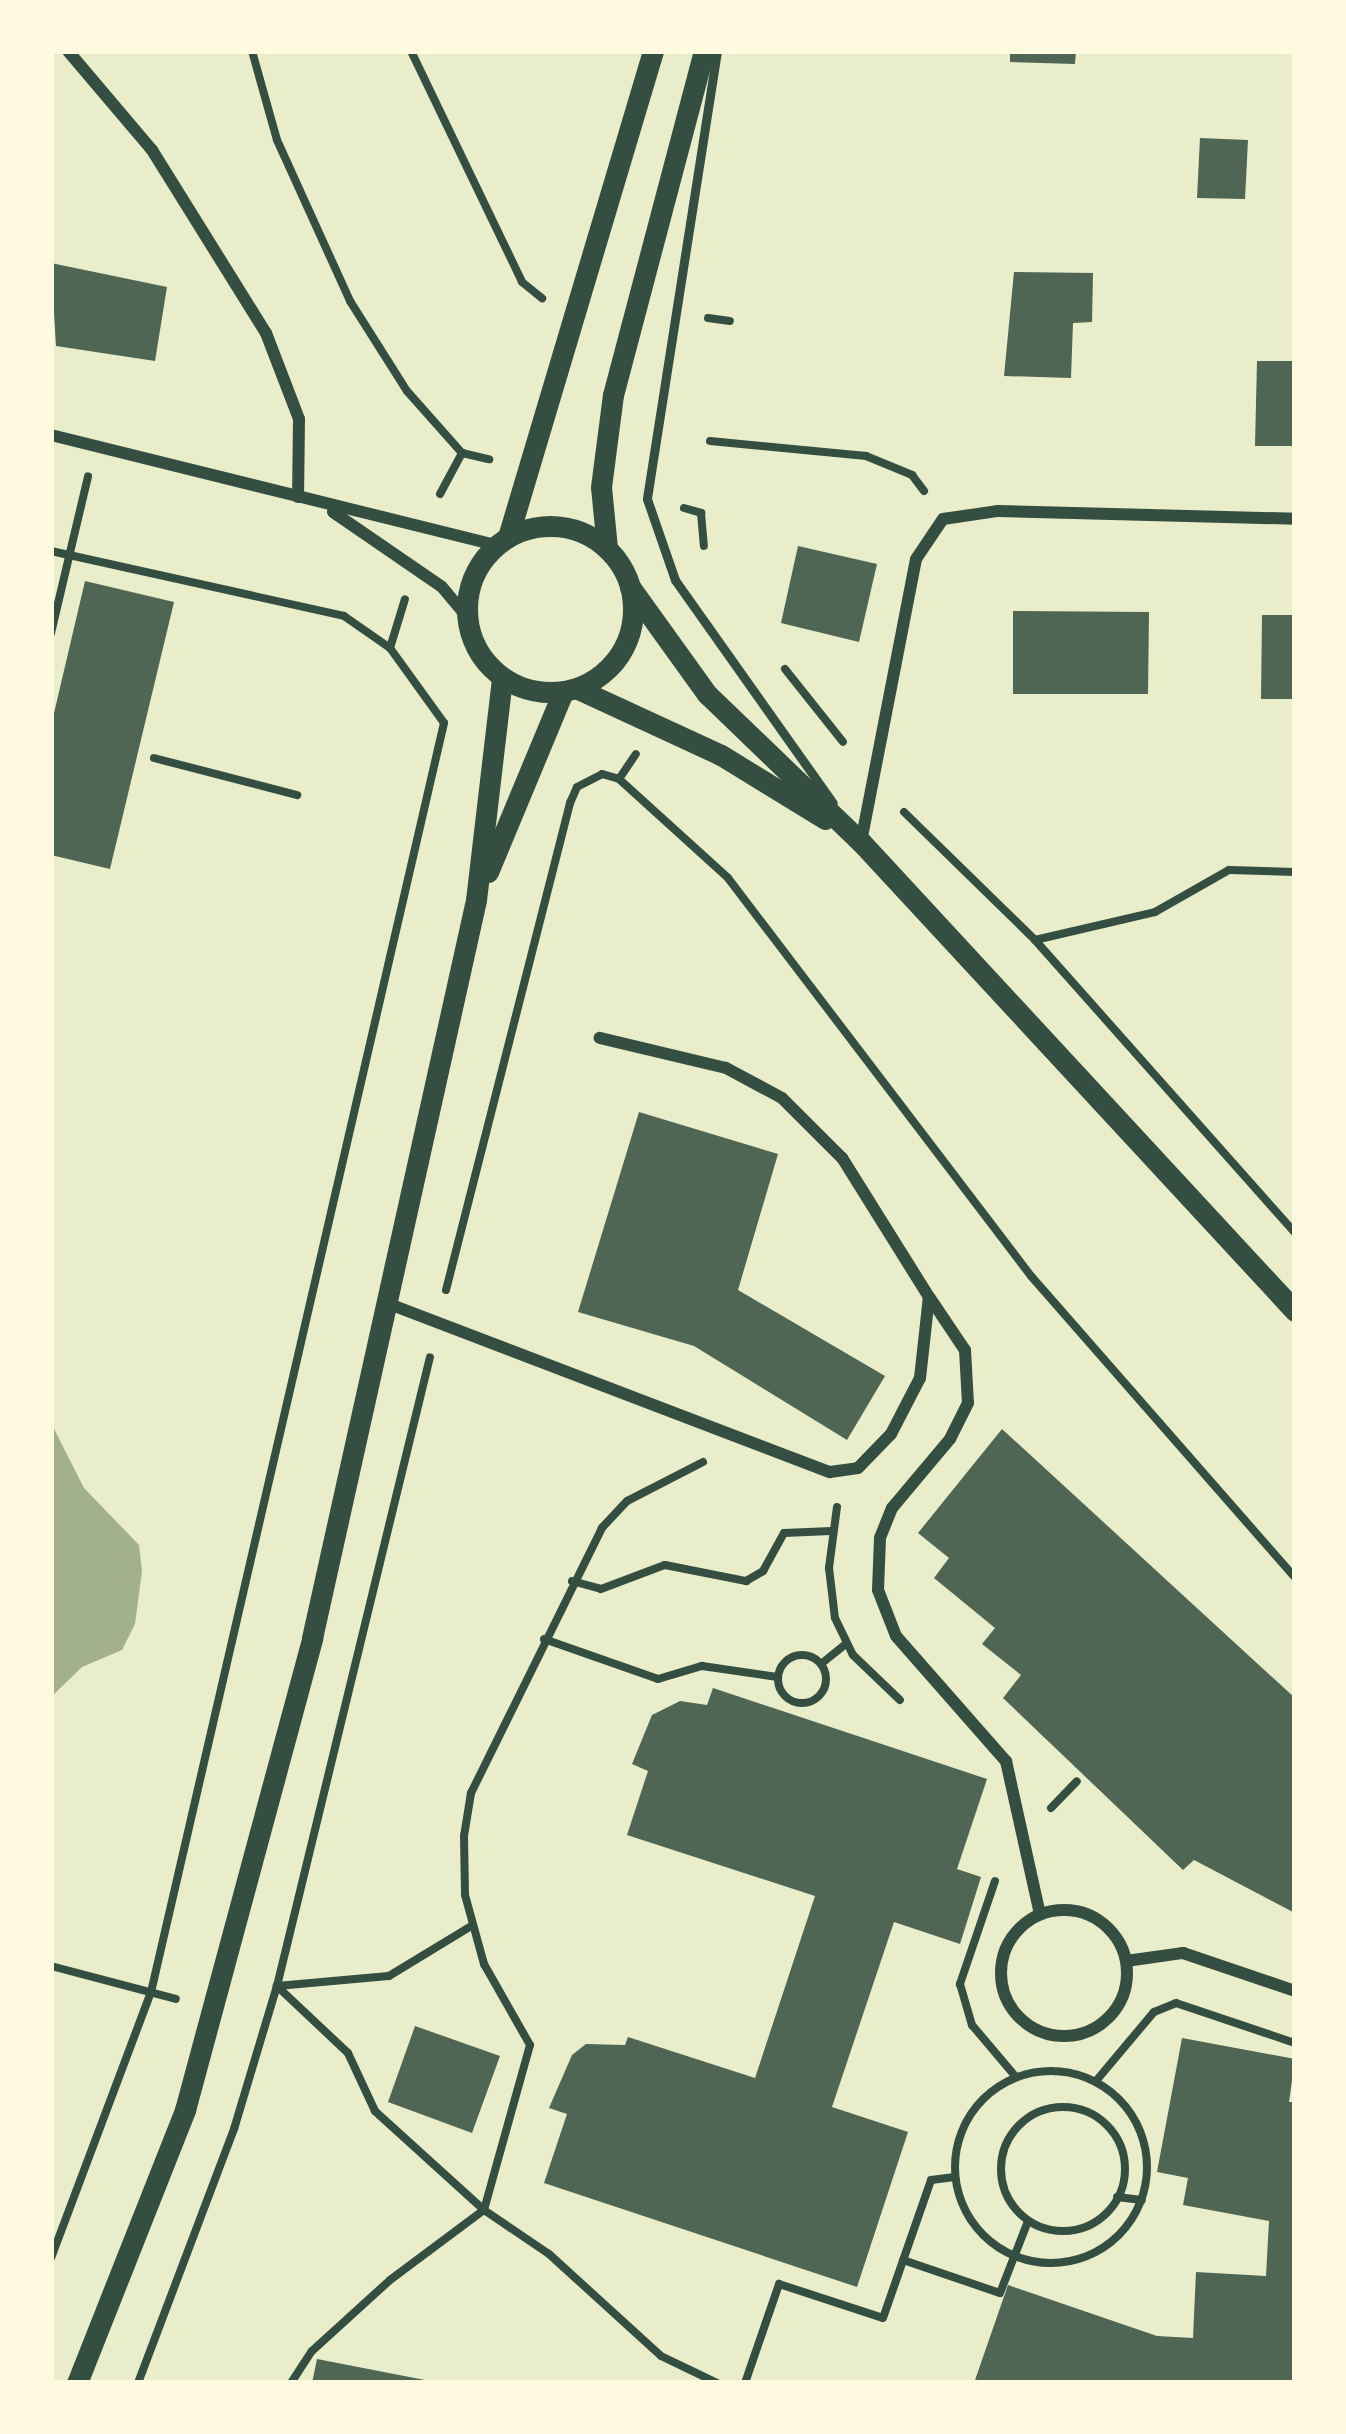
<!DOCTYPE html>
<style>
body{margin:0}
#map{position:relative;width:1346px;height:2434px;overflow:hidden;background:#e9edc9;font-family:Cabin,sans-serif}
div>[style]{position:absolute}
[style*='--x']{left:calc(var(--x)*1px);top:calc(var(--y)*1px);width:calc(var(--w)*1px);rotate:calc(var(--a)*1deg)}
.water>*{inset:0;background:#a3b18a}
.building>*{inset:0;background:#4f6655}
.path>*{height:8px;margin:-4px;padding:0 4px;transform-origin:4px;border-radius:4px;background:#344e41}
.path>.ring{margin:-4px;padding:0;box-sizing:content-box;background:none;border:8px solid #344e41;border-radius:50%}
.service>*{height:9px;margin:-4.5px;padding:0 4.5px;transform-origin:4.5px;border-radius:4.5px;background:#344e41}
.minor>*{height:12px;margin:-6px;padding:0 6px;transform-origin:6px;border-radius:6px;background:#344e41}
.minor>.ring{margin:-6px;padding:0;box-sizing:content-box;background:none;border:12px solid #344e41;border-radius:50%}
.tertiary>*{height:21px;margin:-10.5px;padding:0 10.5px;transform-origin:10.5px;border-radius:10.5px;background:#344e41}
.tertiary>.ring{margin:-10.5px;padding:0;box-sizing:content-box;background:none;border:21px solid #344e41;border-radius:50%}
span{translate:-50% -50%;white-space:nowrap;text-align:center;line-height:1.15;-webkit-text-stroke:9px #fefae0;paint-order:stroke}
.frame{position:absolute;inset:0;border:54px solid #fefae0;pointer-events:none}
</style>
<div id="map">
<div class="water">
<i style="clip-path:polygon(51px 1423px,84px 1488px,139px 1545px,142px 1571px,135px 1624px,122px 1650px,82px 1667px,51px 1697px)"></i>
</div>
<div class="building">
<i style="clip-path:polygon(1010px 51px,1076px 51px,1075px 64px,1010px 62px)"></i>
<i style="clip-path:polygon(1200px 138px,1248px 140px,1245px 199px,1197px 198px)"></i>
<i style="clip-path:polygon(51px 263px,167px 287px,155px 361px,56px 346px)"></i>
<i style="clip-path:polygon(1014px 272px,1093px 273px,1092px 322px,1073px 323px,1071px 378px,1004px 376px)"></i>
<i style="clip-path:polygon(1257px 361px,1295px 361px,1295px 446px,1255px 446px)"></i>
<i style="clip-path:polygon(798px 546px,877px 564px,859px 642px,781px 623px)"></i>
<i style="clip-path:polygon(85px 581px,174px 602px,110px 869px,51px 855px,51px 726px)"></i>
<i style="clip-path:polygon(1013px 611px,1149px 612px,1148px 694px,1013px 694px)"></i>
<i style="clip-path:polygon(1262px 615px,1295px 615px,1295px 699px,1261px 699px)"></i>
<i style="clip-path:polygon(639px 1112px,778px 1154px,738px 1290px,885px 1376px,847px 1440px,694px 1346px,578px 1312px)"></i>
<i style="clip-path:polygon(1002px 1429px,1295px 1698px,1295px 1913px,1194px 1860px,1183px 1870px,1003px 1698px,1021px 1675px,982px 1644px,995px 1628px,934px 1578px,949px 1558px,918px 1533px)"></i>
<i style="clip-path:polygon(713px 1688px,987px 1779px,957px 1869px,981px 1877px,960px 1944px,894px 1922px,832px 2107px,908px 2132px,857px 2287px,544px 2183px,567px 2114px,549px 2108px,572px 2055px,586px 2044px,625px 2045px,628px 2037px,755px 2078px,815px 1896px,627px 1835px,648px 1771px,632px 1764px,652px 1715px,680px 1701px,707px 1705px)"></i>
<i style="clip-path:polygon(415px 2026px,500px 2056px,472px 2133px,388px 2102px)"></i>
<i style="clip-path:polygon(1182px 2038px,1295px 2059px,1289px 2102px,1295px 2102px,1295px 2383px,974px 2383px,1008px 2285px,1157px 2336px,1193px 2338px,1196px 2272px,1266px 2276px,1269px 2221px,1183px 2205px,1188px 2178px,1157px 2172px)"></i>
<i style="clip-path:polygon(317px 2359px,430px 2381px,430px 2383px,312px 2383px)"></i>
</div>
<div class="path">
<i style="--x:252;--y:51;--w:92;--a:74.3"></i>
<i style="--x:277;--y:140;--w:177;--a:65.6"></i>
<i style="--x:350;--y:301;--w:107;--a:57.7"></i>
<i style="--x:407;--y:391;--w:83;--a:48.4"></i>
<i style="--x:411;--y:51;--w:256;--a:64.3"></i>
<i style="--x:522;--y:282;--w:26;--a:39"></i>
<i style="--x:708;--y:318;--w:22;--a:8"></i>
<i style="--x:710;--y:441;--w:157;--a:5.5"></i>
<i style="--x:866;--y:456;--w:50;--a:22.4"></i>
<i style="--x:912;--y:475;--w:20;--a:53"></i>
<i style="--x:462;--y:453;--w:28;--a:13"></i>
<i style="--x:440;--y:494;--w:47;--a:-61.8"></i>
<i style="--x:684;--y:508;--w:18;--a:16"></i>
<i style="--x:701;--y:513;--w:33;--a:85"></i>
<i style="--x:51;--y:551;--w:300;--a:12.5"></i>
<i style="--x:344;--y:616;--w:56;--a:34.8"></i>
<i style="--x:390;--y:648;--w:92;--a:54.2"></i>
<i style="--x:444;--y:723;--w:1302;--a:103"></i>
<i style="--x:151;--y:1992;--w:284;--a:110.6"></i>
<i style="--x:51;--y:633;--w:161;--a:-76.7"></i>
<i style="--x:390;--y:648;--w:51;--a:-73"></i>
<i style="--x:785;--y:669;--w:93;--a:51.5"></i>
<i style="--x:154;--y:758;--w:148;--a:14.5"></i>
<i style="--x:619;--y:779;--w:147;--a:42.2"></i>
<i style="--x:728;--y:878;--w:500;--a:52.72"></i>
<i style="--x:1031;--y:1276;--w:401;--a:48.8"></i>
<i style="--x:904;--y:812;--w:183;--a:44.3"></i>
<i style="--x:1035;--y:940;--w:392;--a:48.4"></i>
<i style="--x:1035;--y:940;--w:123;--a:-13.1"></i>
<i style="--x:1155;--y:912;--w:85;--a:-29.6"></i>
<i style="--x:1229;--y:870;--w:66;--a:1.7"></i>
<i style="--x:446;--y:1290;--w:503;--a:-75.71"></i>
<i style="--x:570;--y:803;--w:17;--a:-66"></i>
<i style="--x:577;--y:787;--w:28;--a:-27"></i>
<i style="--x:602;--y:774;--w:18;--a:16"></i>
<i style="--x:619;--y:779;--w:30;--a:-56"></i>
<i style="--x:703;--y:1462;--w:85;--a:152.8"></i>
<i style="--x:627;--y:1501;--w:37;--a:133"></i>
<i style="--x:602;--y:1528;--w:296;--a:116.3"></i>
<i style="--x:471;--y:1793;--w:44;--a:99.2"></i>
<i style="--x:464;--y:1836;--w:59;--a:89"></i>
<i style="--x:465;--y:1895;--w:72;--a:74.6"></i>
<i style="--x:484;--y:1964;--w:93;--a:60.4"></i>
<i style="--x:530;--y:2045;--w:171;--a:105.6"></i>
<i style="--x:484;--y:2210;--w:78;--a:34.1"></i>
<i style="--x:549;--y:2254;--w:151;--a:42.3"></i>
<i style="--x:661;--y:2356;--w:62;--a:25.7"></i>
<i style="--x:837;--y:1507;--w:62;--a:97.5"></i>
<i style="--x:829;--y:1568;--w:50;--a:83.2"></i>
<i style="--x:835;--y:1618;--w:41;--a:64.1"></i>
<i style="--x:853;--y:1655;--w:65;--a:43.8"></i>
<i style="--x:572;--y:1581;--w:30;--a:15"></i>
<i style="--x:601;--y:1589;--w:68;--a:-20.6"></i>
<i style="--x:665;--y:1565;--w:83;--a:11.2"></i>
<i style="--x:746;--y:1581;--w:20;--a:-30"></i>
<i style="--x:763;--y:1571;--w:43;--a:-61.1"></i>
<i style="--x:784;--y:1533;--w:47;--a:-2.4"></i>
<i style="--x:544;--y:1639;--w:121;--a:19.3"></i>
<i style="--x:658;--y:1679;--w:46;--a:-16.5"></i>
<i style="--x:702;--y:1666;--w:76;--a:8.3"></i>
<i class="ring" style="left:778px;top:1655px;width:40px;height:40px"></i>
<i style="--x:821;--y:1664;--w:32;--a:-39"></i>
<i style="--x:1051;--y:1808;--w:37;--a:-46"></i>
<i style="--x:995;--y:1881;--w:109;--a:108.8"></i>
<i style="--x:960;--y:1984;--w:43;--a:73.7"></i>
<i style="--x:972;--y:2025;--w:68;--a:49.8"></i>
<i style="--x:51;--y:1966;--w:129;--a:14.8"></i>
<i class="ring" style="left:955px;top:2071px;width:184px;height:184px"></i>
<i style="--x:1096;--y:2081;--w:90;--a:-50"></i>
<i style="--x:1154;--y:2012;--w:24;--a:-22"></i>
<i style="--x:1176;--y:2003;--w:126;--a:18.6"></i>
<i class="ring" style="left:1001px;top:2107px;width:116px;height:116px"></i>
<i style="--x:1117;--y:2197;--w:25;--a:7"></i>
<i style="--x:903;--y:2260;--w:102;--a:18.8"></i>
<i style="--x:1000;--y:2293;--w:77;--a:-68.7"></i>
<i style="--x:138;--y:2383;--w:272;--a:-69.3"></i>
<i style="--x:234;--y:2129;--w:149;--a:-73.3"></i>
<i style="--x:277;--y:1986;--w:647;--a:-76.33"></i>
<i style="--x:291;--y:2383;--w:38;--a:-57"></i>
<i style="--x:312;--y:2351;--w:105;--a:-42.3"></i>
<i style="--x:390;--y:2280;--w:117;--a:-36.7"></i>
<i style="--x:484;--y:2210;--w:147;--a:-137.8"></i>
<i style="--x:375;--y:2111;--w:64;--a:-115"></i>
<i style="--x:348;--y:2053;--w:98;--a:-136.7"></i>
<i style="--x:277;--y:1986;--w:112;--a:-5.1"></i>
<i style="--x:389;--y:1976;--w:98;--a:-31.3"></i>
<i style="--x:745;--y:2383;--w:105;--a:-71"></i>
<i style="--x:779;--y:2284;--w:109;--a:18.1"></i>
<i style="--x:883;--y:2318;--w:146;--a:-70.8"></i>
<i style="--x:931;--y:2180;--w:24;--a:-7"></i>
</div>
<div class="service">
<i style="--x:717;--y:51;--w:453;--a:98.9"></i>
<i style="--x:647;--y:499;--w:86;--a:70.9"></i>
<i style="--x:675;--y:580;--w:273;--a:54.7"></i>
</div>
<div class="minor">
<i style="--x:68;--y:51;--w:130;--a:49.7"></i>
<i style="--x:152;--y:150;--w:216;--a:58.1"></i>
<i style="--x:266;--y:333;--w:92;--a:69"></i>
<i style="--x:299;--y:419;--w:78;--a:90.7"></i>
<i style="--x:51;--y:435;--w:459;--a:13.9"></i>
<i style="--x:333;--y:512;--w:132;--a:34.5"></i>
<i style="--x:442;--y:587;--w:39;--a:50"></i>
<i style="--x:861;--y:842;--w:288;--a:-79"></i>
<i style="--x:916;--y:559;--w:48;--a:-56"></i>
<i style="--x:943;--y:519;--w:56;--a:-8.3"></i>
<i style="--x:998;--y:511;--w:297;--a:1.5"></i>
<i style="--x:930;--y:1298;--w:63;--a:56.1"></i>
<i style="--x:965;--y:1350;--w:53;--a:86.8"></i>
<i style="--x:968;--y:1403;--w:40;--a:116.6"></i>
<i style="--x:950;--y:1439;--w:90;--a:130"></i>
<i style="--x:892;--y:1508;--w:32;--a:112"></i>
<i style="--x:880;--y:1538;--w:52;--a:92.2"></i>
<i style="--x:878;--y:1590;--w:49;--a:68.6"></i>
<i style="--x:896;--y:1636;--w:167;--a:48.7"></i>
<i style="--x:1006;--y:1761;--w:157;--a:77.5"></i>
<i style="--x:384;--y:1302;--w:477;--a:20.9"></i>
<i style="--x:830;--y:1472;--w:28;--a:-8"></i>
<i style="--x:858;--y:1468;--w:47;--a:-45.9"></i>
<i style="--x:891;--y:1434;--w:63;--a:-62.6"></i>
<i style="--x:920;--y:1378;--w:81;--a:-83.7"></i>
<i style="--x:929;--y:1297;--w:164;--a:-122"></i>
<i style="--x:842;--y:1158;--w:85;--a:-135"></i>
<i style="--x:782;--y:1098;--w:64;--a:-151.8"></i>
<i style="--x:726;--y:1068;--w:130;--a:-166.6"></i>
<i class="ring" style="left:1001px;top:1910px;width:114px;height:114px"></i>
<i style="--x:1126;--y:1961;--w:58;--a:-8"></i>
<i style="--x:1183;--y:1953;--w:118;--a:18.7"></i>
</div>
<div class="tertiary">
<i class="ring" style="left:467px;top:526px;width:145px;height:145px"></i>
<i style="--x:508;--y:537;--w:507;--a:-73.39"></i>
<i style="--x:607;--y:548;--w:61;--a:-95.6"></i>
<i style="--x:601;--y:487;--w:93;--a:-82.6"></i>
<i style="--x:613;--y:395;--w:356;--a:-75.2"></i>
<i style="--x:630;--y:587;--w:132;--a:54.3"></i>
<i style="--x:707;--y:694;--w:214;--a:43.9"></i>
<i style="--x:861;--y:842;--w:639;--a:47.22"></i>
<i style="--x:578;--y:689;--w:157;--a:24.8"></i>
<i style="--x:721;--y:755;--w:122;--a:31.6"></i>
<i style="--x:488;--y:872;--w:195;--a:-67.4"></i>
<i style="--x:77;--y:2383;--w:294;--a:-68.4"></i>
<i style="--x:185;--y:2110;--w:489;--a:-74.9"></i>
<i style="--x:312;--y:1638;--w:756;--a:-77.47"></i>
<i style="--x:476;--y:900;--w:224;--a:-83.3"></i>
</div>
<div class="frame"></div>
</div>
